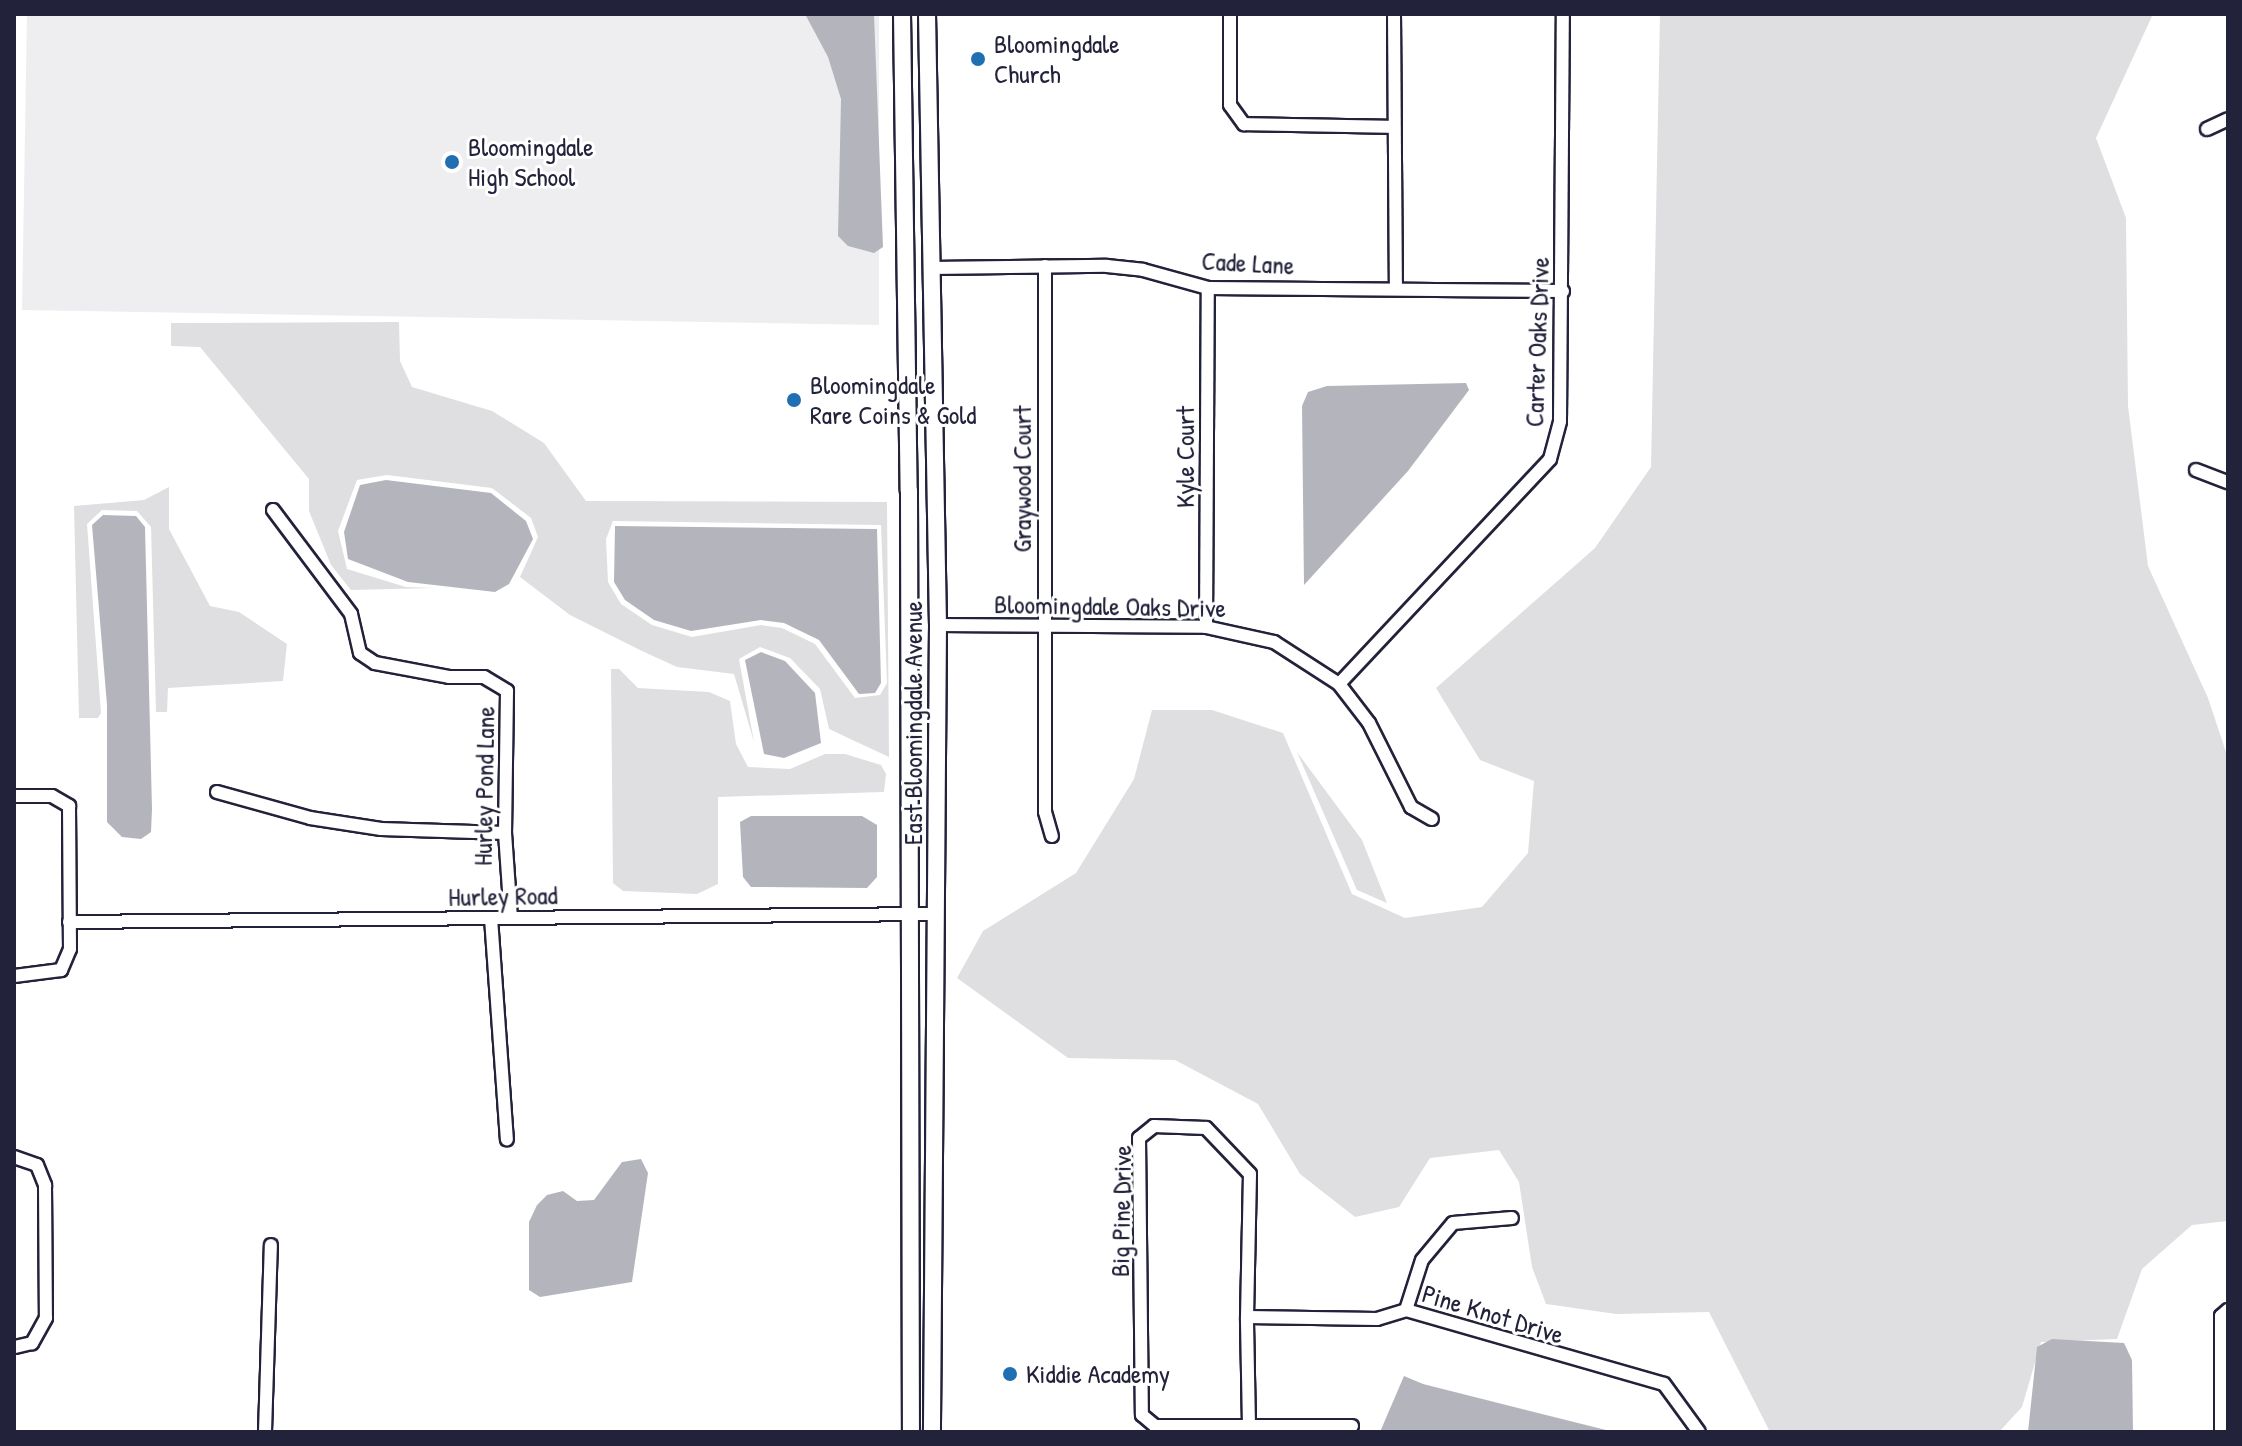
<!DOCTYPE html>
<style>
body{margin:0}
#map{position:relative;width:2242px;height:1446px;overflow:hidden;background:#fff;font-family:"Patrick Hand",sans-serif}
div>[style]{position:absolute}
[style*='--x']{left:calc(var(--x)*1px);top:calc(var(--y)*1px);width:calc(var(--w)*1px);rotate:calc(var(--a)*1deg)}
.built>*{inset:0;background:#eeeef1}
.green>*{inset:0;background:#dfdfe2}
.water>*{inset:0;background:#b4b4bc}
.roads{filter:drop-shadow(2px 0 #22223b) drop-shadow(-2px 0 #22223b) drop-shadow(0 2px #22223b) drop-shadow(0 -2px #22223b)}
.minor>*{height:12px;margin:-6px;padding:0 6px;transform-origin:6px;border-radius:6px;background:#fff}
.major>*{height:16px;margin:-8px;padding:0 8px;transform-origin:8px;border-radius:8px;background:#fff}
.dots>*{width:22px;height:22px;translate:-50% -50%;box-sizing:border-box;border:4px solid #fff;border-radius:50%}
span{translate:-50% -50%;white-space:nowrap;text-align:center;line-height:1.15;-webkit-text-stroke:6px #fff;paint-order:stroke}
.poi-label{font-size:26px;color:#22223b}
.left{translate:0 -50%;text-align:left}
.street-label{font-size:26px;color:#22223b}
.frame{position:absolute;inset:0;border:16px solid #22223b;pointer-events:none}
</style>
<div id="map">
<div class="built">
<i style="clip-path:polygon(27px 14px,879px 14px,879px 325px,22px 310px)"></i>
</div>
<div class="green">
<i style="clip-path:polygon(1660px 14px,2153px 14px,2096px 138px,2126px 218px,2128px 406px,2148px 566px,2208px 698px,2228px 758px,2228px 1221px,2192px 1225px,2142px 1269px,2117px 1339px,2041px 1342px,2022px 1407px,1999px 1432px,1770px 1432px,1709px 1312px,1616px 1314px,1546px 1304px,1532px 1267px,1519px 1182px,1499px 1150px,1430px 1158px,1399px 1207px,1355px 1217px,1300px 1174px,1258px 1104px,1175px 1060px,1068px 1058px,957px 978px,983px 931px,1076px 873px,1134px 779px,1152px 710px,1212px 710px,1283px 733px,1352px 894px,1405px 918px,1482px 907px,1528px 853px,1534px 781px,1480px 760px,1436px 688px,1595px 548px,1651px 467px)"></i>
<i style="clip-path:polygon(evenodd,399px 322px,400px 361px,412px 387px,492px 411px,544px 443px,586px 501px,887px 502px,889px 757px,829px 729px,820px 689px,790px 658px,760px 647px,739px 659px,754px 742px,734px 674px,677px 667px,642px 651px,570px 615px,520px 577px,538px 537px,531px 518px,492px 488px,387px 475px,357px 480px,338px 531px,347px 569px,406px 587px,433px 588px,351px 590px,331px 565px,309px 511px,309px 479px,200px 347px,171px 346px,171px 323px,399px 322px,613px 521px,881px 525px,887px 683px,880px 695px,855px 698px,815px 644px,782px 628px,761px 625px,692px 637px,652px 625px,621px 604px,608px 582px,606px 539px,613px 521px)"></i>
<i style="clip-path:polygon(169px 487px,169px 529px,210px 606px,239px 612px,287px 644px,283px 681px,168px 688px,167px 712px,156px 712px,151px 527px,137px 511px,102px 510px,87px 524px,101px 713px,98px 718px,79px 718px,74px 506px,144px 500px)"></i>
<i style="clip-path:polygon(611px 669px,619px 669px,638px 688px,709px 692px,730px 701px,736px 744px,748px 767px,790px 769px,825px 754px,845px 754px,881px 765px,886px 774px,884px 792px,718px 797px,718px 884px,697px 894px,623px 891px,613px 883px)"></i>
<i style="clip-path:polygon(1297px 752px,1362px 840px,1387px 903px,1357px 890px)"></i>
</div>
<div class="water">
<i style="clip-path:polygon(805px 14px,874px 14px,883px 247px,874px 253px,848px 246px,838px 236px,841px 99px,828px 57px)"></i>
<i style="clip-path:polygon(1466px 383px,1469px 390px,1408px 471px,1304px 585px,1302px 406px,1308px 392px,1327px 386px)"></i>
<i style="clip-path:polygon(386px 480px,491px 493px,526px 521px,533px 539px,509px 584px,495px 592px,408px 582px,348px 559px,344px 532px,360px 485px)"></i>
<i style="clip-path:polygon(103px 515px,136px 516px,145px 527px,152px 809px,151px 832px,141px 839px,122px 837px,107px 822px,107px 705px,92px 525px)"></i>
<i style="clip-path:polygon(615px 526px,877px 529px,881px 683px,875px 693px,859px 694px,819px 640px,784px 623px,761px 620px,691px 631px,654px 620px,625px 600px,614px 582px)"></i>
<i style="clip-path:polygon(761px 652px,785px 661px,815px 693px,821px 743px,784px 758px,764px 754px,745px 660px)"></i>
<i style="clip-path:polygon(751px 816px,862px 816px,877px 825px,877px 877px,867px 888px,751px 887px,743px 877px,740px 822px)"></i>
<i style="clip-path:polygon(641px 1159px,648px 1173px,632px 1282px,540px 1297px,529px 1290px,529px 1222px,537px 1205px,547px 1195px,563px 1191px,577px 1201px,594px 1200px,622px 1162px)"></i>
<i style="clip-path:polygon(2052px 1339px,2124px 1343px,2132px 1360px,2133px 1432px,2028px 1432px,2037px 1347px)"></i>
<i style="clip-path:polygon(1404px 1376px,1423px 1384px,1614px 1432px,1380px 1432px)"></i>
</div>
<div class="roads">
<div class="minor">
<i style="--x:1230;--y:14;--w:91;--a:90"></i>
<i style="--x:1230;--y:105;--w:24;--a:54"></i>
<i style="--x:1244;--y:124;--w:150;--a:1.1"></i>
<i style="--x:1394;--y:14;--w:275;--a:89.6"></i>
<i style="--x:2207;--y:129;--w:23;--a:-25"></i>
<i style="--x:1045;--y:266;--w:546;--a:90"></i>
<i style="--x:1045;--y:812;--w:25;--a:74"></i>
<i style="--x:931;--y:268;--w:176;--a:-0.7"></i>
<i style="--x:1107;--y:266;--w:36;--a:6"></i>
<i style="--x:1143;--y:270;--w:67;--a:15.5"></i>
<i style="--x:1208;--y:288;--w:355;--a:0.5"></i>
<i style="--x:2196;--y:470;--w:34;--a:21"></i>
<i style="--x:273;--y:510;--w:130;--a:53.1"></i>
<i style="--x:351;--y:614;--w:40;--a:77"></i>
<i style="--x:360;--y:653;--w:18;--a:34"></i>
<i style="--x:375;--y:663;--w:75;--a:10.7"></i>
<i style="--x:449;--y:677;--w:35;--a:0"></i>
<i style="--x:484;--y:677;--w:27;--a:31"></i>
<i style="--x:507;--y:691;--w:142;--a:90.8"></i>
<i style="--x:505;--y:833;--w:85;--a:86"></i>
<i style="--x:938;--y:625;--w:268;--a:0.4"></i>
<i style="--x:1206;--y:627;--w:70;--a:12.4"></i>
<i style="--x:1274;--y:642;--w:77;--a:32.9"></i>
<i style="--x:1339;--y:684;--w:49;--a:52.4"></i>
<i style="--x:1369;--y:723;--w:94;--a:63.4"></i>
<i style="--x:1411;--y:807;--w:24;--a:30"></i>
<i style="--x:1206;--y:627;--w:339;--a:-89.7"></i>
<i style="--x:1339;--y:684;--w:308;--a:-46.8"></i>
<i style="--x:1550;--y:459;--w:39;--a:-75"></i>
<i style="--x:1560;--y:421;--w:407;--a:-89.6"></i>
<i style="--x:217;--y:792;--w:97;--a:15.6"></i>
<i style="--x:310;--y:818;--w:72;--a:8.8"></i>
<i style="--x:381;--y:829;--w:124;--a:1.8"></i>
<i style="--x:14;--y:796;--w:38;--a:0"></i>
<i style="--x:52;--y:796;--w:20;--a:30"></i>
<i style="--x:69;--y:806;--w:143;--a:89.6"></i>
<i style="--x:70;--y:949;--w:23;--a:113"></i>
<i style="--x:61;--y:970;--w:47;--a:172.7"></i>
<i style="--x:491;--y:918;--w:222;--a:85.9"></i>
<i style="--x:69;--y:922;--w:868;--a:-0.53"></i>
<i style="--x:14;--y:1157;--w:24;--a:19"></i>
<i style="--x:37;--y:1165;--w:22;--a:68"></i>
<i style="--x:45;--y:1185;--w:133;--a:89.6"></i>
<i style="--x:46;--y:1318;--w:29;--a:119"></i>
<i style="--x:32;--y:1343;--w:18;--a:167"></i>
<i style="--x:1406;--y:1310;--w:52;--a:-72.3"></i>
<i style="--x:1422;--y:1260;--w:48;--a:-50"></i>
<i style="--x:1453;--y:1223;--w:59;--a:-4.8"></i>
<i style="--x:1247;--y:1317;--w:130;--a:0.9"></i>
<i style="--x:1377;--y:1319;--w:30;--a:-17"></i>
<i style="--x:1406;--y:1310;--w:268;--a:16"></i>
<i style="--x:1664;--y:1384;--w:59;--a:53.9"></i>
<i style="--x:265;--y:1432;--w:187;--a:-88.2"></i>
<i style="--x:1249;--y:1432;--w:6;--a:-90"></i>
<i style="--x:1249;--y:1426;--w:109;--a:-91.1"></i>
<i style="--x:1247;--y:1317;--w:143;--a:-88.8"></i>
<i style="--x:1250;--y:1174;--w:64;--a:-133.7"></i>
<i style="--x:1206;--y:1128;--w:52;--a:-177.8"></i>
<i style="--x:1154;--y:1126;--w:19;--a:141"></i>
<i style="--x:1139;--y:1138;--w:277;--a:89.4"></i>
<i style="--x:1142;--y:1415;--w:17;--a:40"></i>
<i style="--x:1155;--y:1426;--w:197;--a:0"></i>
<i style="--x:2221;--y:1432;--w:116;--a:-90"></i>
<i style="--x:2221;--y:1316;--w:9;--a:-41"></i>
</div>
<div class="major">
<i style="--x:902;--y:14;--w:477;--a:89.2"></i>
<i style="--x:909;--y:491;--w:941;--a:89.88"></i>
<i style="--x:927;--y:14;--w:611;--a:88.97"></i>
<i style="--x:938;--y:625;--w:807;--a:90.43"></i>
</div>
</div>
<div class="dots">
<i style="left:978px;top:59px;background:#1f6fb2"></i>
<i style="left:452px;top:162px;background:#1f6fb2"></i>
<i style="left:794px;top:400px;background:#1f6fb2"></i>
<i style="left:1010px;top:1374px;background:#1f6fb2"></i>
</div>
<div class="poi-label">
<span class="left" style="left:994px;top:59px">Bloomingdale<br>Church</span>
<span class="left" style="left:468px;top:162px">Bloomingdale<br>High School</span>
<span class="left" style="left:810px;top:400px">Bloomingdale<br>Rare Coins &amp; Gold</span>
<span class="left" style="left:1026px;top:1374px">Kiddie Academy</span>
</div>
<div class="street-label">
<span style="left:1248px;top:263px;rotate:3deg">Cade Lane</span>
<span style="left:1537px;top:342px;rotate:-88deg">Carter Oaks Drive</span>
<span style="left:1185px;top:457px;rotate:-90deg">Kyle Court</span>
<span style="left:1022px;top:479px;rotate:-90deg">Graywood Court</span>
<span style="left:1110px;top:606px;rotate:1deg">Bloomingdale Oaks Drive</span>
<span style="left:913px;top:723px;rotate:-90deg">East Bloomingdale Avenue</span>
<span style="left:484px;top:786px;rotate:-89deg">Hurley Pond Lane</span>
<span style="left:503px;top:896px;rotate:-1deg">Hurley Road</span>
<span style="left:1121px;top:1211px;rotate:-89deg">Big Pine Drive</span>
<span style="left:1493px;top:1314px;rotate:17deg">Pine Knot Drive</span>
</div>
<div class="frame"></div>
</div>
